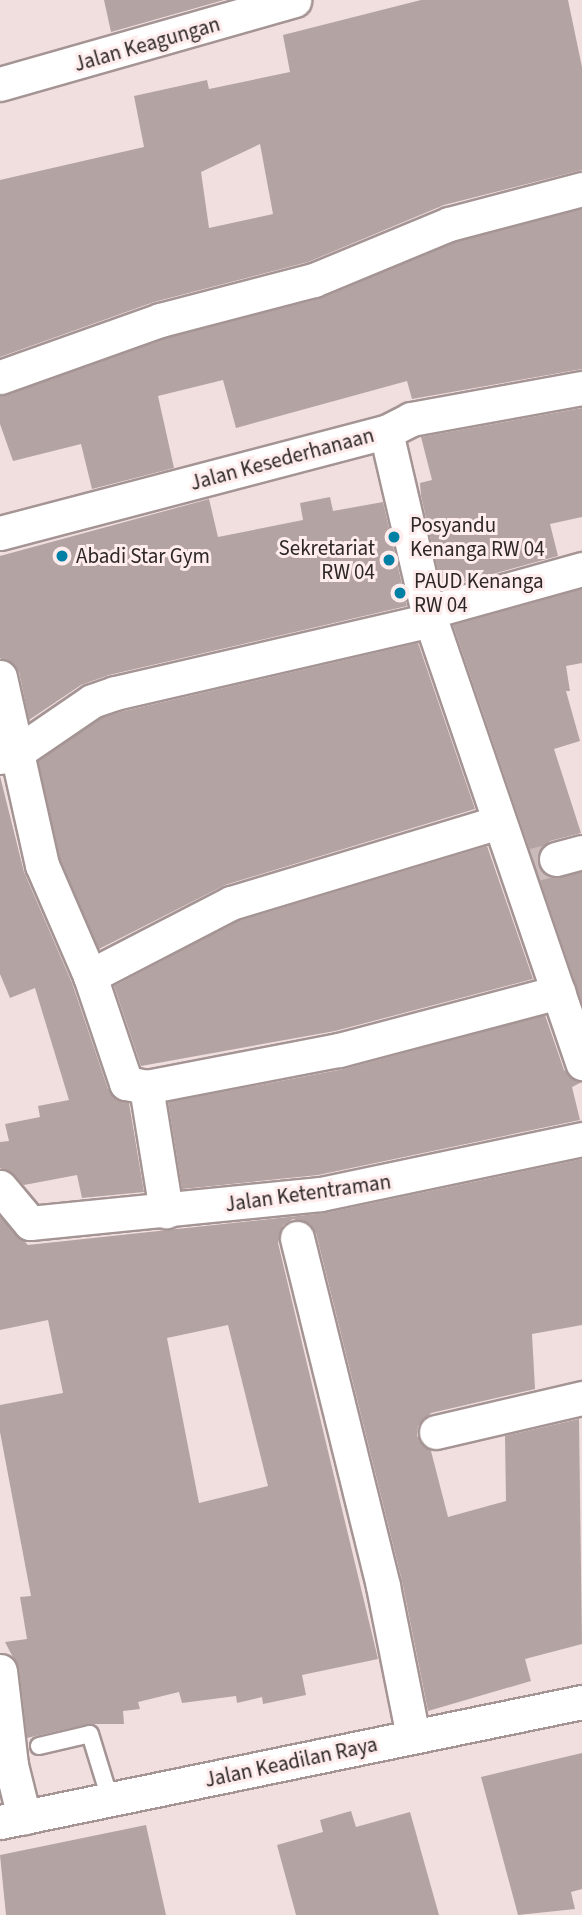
<!DOCTYPE html>
<style>
body{margin:0}
#map{position:relative;width:582px;height:1915px;overflow:hidden;background:#f1dfdf;font-family:"Source Sans 3",sans-serif}
div>[style]{position:absolute}
[style*='--x']{left:calc(var(--x)*1px);top:calc(var(--y)*1px);width:calc(var(--w)*1px);rotate:calc(var(--a)*1deg)}
.building>*{inset:0;background:#b4a3a3}
.minor-tunnel>*{height:33px;margin-top:-16.5px;transform-origin:0;background:repeating-linear-gradient(90deg,#cababa 0 33px,transparent 0 50px)}
.roads{filter:drop-shadow(2px 0 #a59494) drop-shadow(-2px 0 #a59494) drop-shadow(0 2px #a59494) drop-shadow(0 -2px #a59494)}
.service>*{height:16px;margin:-8px;padding:0 8px;transform-origin:8px;border-radius:8px;background:#fff}
.minor>*{height:33px;margin:-16.5px;padding:0 16.5px;transform-origin:16.5px;border-radius:16.5px;background:#fff}
.dots>*{width:19px;height:19px;translate:-50% -50%;box-sizing:border-box;border:4px solid #ffecec;border-radius:50%}
span{translate:-50% -50%;white-space:nowrap;text-align:center;line-height:1.15;-webkit-text-stroke:6px #ffecec;paint-order:stroke}
.street-label{font-size:21px;color:#2d2727}
.poi-label{font-size:21px;color:#2d2727}
.left{translate:0 -50%;text-align:left}
.right{translate:-100% -50%;text-align:right}
</style>
<div id="map">
<div class="building">
<i style="clip-path:polygon(104px 0,224px 0,111px 32px)"></i>
<i style="clip-path:polygon(evenodd,421px 0,568px 0,582px 67px,582px 170px,444px 205px,308px 262px,154px 302px,0 357px,0 180px,144px 147px,134px 96px,207px 80px,209px 89px,290px 72px,283px 35px,421px 0,260px 144px,273px 214px,209px 228px,201px 172px,260px 144px)"></i>
<i style="clip-path:polygon(582px 209px,582px 369px,412px 399px,407px 381px,236px 428px,223px 380px,158px 396px,174px 468px,92px 489px,81px 444px,13px 461px,0 424px,0 396px,166px 338px,321px 298px,455px 242px)"></i>
<i style="clip-path:polygon(582px 408px,582px 517px,550px 524px,558px 556px,442px 588px,421px 496px,420px 483px,432px 480px,421px 437px)"></i>
<i style="clip-path:polygon(330px 497px,333px 511px,383px 502px,407px 606px,109px 675px,81px 685px,29px 720px,19px 672px,0 658px,0 556px,209px 499px,218px 537px,303px 520px,300px 503px)"></i>
<i style="clip-path:polygon(582px 589px,582px 663px,566px 666px,570px 691px,566px 691px,580px 741px,554px 749px,581px 833px,550px 841px,537px 855px,538px 865px,550px 877px,582px 872px,582px 1003px,453px 625px)"></i>
<i style="clip-path:polygon(418px 643px,475px 809px,225px 885px,99px 949px,60px 859px,38px 761px,101px 718px,120px 712px)"></i>
<i style="clip-path:polygon(0 776px,24px 872px,72px 983px,108px 1089px,129px 1103px,144px 1192px,82px 1198px,77px 1175px,24px 1185px,0 1168px,0 1142px,9px 1141px,5px 1124px,40px 1117px,38px 1106px,69px 1100px,35px 988px,10px 998px,0 974px)"></i>
<i style="clip-path:polygon(487px 846px,533px 979px,335px 1031px,141px 1066px,114px 986px,238px 921px)"></i>
<i style="clip-path:polygon(545px 1015px,564px 1070px,582px 1082px,572px 1087px,580px 1120px,318px 1175px,182px 1189px,168px 1102px,344px 1069px)"></i>
<i style="clip-path:polygon(evenodd,582px 1159px,582px 1325px,532px 1334px,535px 1389px,431px 1413px,418px 1426px,417px 1436px,431px 1451px,448px 1517px,506px 1501px,505px 1436px,579px 1419px,582px 1644px,525px 1659px,531px 1681px,428px 1711px,402px 1581px,316px 1233px,310px 1224px,293px 1219px,283px 1225px,278px 1243px,378px 1659px,302px 1675px,306px 1695px,263px 1704px,262px 1697px,237px 1703px,236px 1696px,182px 1703px,179px 1692px,138px 1702px,140px 1709px,123px 1711px,124px 1724px,88px 1724px,27px 1738px,19px 1669px,5px 1642px,27px 1639px,20px 1597px,31px 1596px,0 1432px,0 1405px,63px 1393px,48px 1320px,0 1330px,0 1217px,28px 1245px,325px 1213px,582px 1159px,228px 1325px,268px 1486px,199px 1503px,167px 1338px,228px 1325px)"></i>
<i style="clip-path:polygon(582px 1753px,582px 1889px,571px 1892px,575px 1909px,518px 1915px,481px 1777px)"></i>
<i style="clip-path:polygon(351px 1811px,356px 1827px,410px 1812px,439px 1915px,296px 1915px,277px 1845px,323px 1832px,320px 1820px)"></i>
<i style="clip-path:polygon(146px 1825px,166px 1915px,6px 1915px,0 1855px)"></i>
</div>
<div class="minor-tunnel">
<i style="--x:516;--y:869;--w:41;--a:-14"></i>
</div>
<div class="roads">
<div class="service">
<i style="--x:39;--y:1746;--w:52;--a:-13.2"></i>
<i style="--x:90;--y:1734;--w:68;--a:72.9"></i>
</div>
<div class="minor">
<i style="--x:0;--y:84;--w:306;--a:-15.9"></i>
<i style="--x:0;--y:377;--w:170;--a:-19.6"></i>
<i style="--x:160;--y:320;--w:159;--a:-14.6"></i>
<i style="--x:314;--y:280;--w:146;--a:-22.5"></i>
<i style="--x:449;--y:224;--w:138;--a:-14.7"></i>
<i style="--x:386;--y:432;--w:185;--a:76.9"></i>
<i style="--x:428;--y:612;--w:477;--a:71.1"></i>
<i style="--x:0;--y:533;--w:399;--a:-14.7"></i>
<i style="--x:386;--y:432;--w:28;--a:-27"></i>
<i style="--x:411;--y:419;--w:174;--a:-10.3"></i>
<i style="--x:428;--y:612;--w:160;--a:-15.6"></i>
<i style="--x:0;--y:677;--w:193;--a:77.4"></i>
<i style="--x:42;--y:865;--w:121;--a:66.6"></i>
<i style="--x:90;--y:976;--w:113;--a:71.4"></i>
<i style="--x:126;--y:1083;--w:20;--a:11"></i>
<i style="--x:146;--y:1087;--w:126;--a:80.8"></i>
<i style="--x:0;--y:757;--w:16;--a:-14"></i>
<i style="--x:16;--y:753;--w:92;--a:-34.4"></i>
<i style="--x:92;--y:701;--w:24;--a:-19"></i>
<i style="--x:115;--y:693;--w:324;--a:-13"></i>
<i style="--x:556;--y:859;--w:27;--a:-15"></i>
<i style="--x:90;--y:976;--w:159;--a:-27.4"></i>
<i style="--x:231;--y:903;--w:280;--a:-16.8"></i>
<i style="--x:146;--y:1087;--w:197;--a:-10.9"></i>
<i style="--x:339;--y:1050;--w:227;--a:-14.8"></i>
<i style="--x:0;--y:1187;--w:47;--a:50.2"></i>
<i style="--x:30;--y:1223;--w:292;--a:-5.7"></i>
<i style="--x:321;--y:1194;--w:267;--a:-11.9"></i>
<i style="--x:297;--y:1238;--w:358;--a:76.1"></i>
<i style="--x:383;--y:1586;--w:153;--a:78.7"></i>
<i style="--x:436;--y:1432;--w:150;--a:-13.1"></i>
<i style="--x:0;--y:1671;--w:95;--a:83.3"></i>
<i style="--x:11;--y:1765;--w:54;--a:76"></i>
<i style="--x:0;--y:1822;--w:594;--a:-11.65"></i>
</div>
</div>
<div class="dots">
<i style="left:394px;top:537px;background:#0080a5"></i>
<i style="left:62px;top:556px;background:#0080a5"></i>
<i style="left:389px;top:560px;background:#0080a5"></i>
<i style="left:400px;top:593px;background:#0080a5"></i>
</div>
<div class="street-label">
<span style="left:147px;top:44px;rotate:-16deg">Jalan Keagungan</span>
<span style="left:282px;top:459px;rotate:-15deg">Jalan Kesederhanaan</span>
<span style="left:308px;top:1193px;rotate:-8deg">Jalan Ketentraman</span>
<span style="left:291px;top:1762px;rotate:-12deg">Jalan Keadilan Raya</span>
</div>
<div class="poi-label">
<span class="left" style="left:410px;top:537px">Posyandu<br>Kenanga RW 04</span>
<span class="right" style="left:375px;top:560px">Sekretariat<br>RW 04</span>
<span class="left" style="left:76px;top:556px">Abadi Star Gym</span>
<span class="left" style="left:414px;top:593px">PAUD Kenanga<br>RW 04</span>
</div>
</div>
